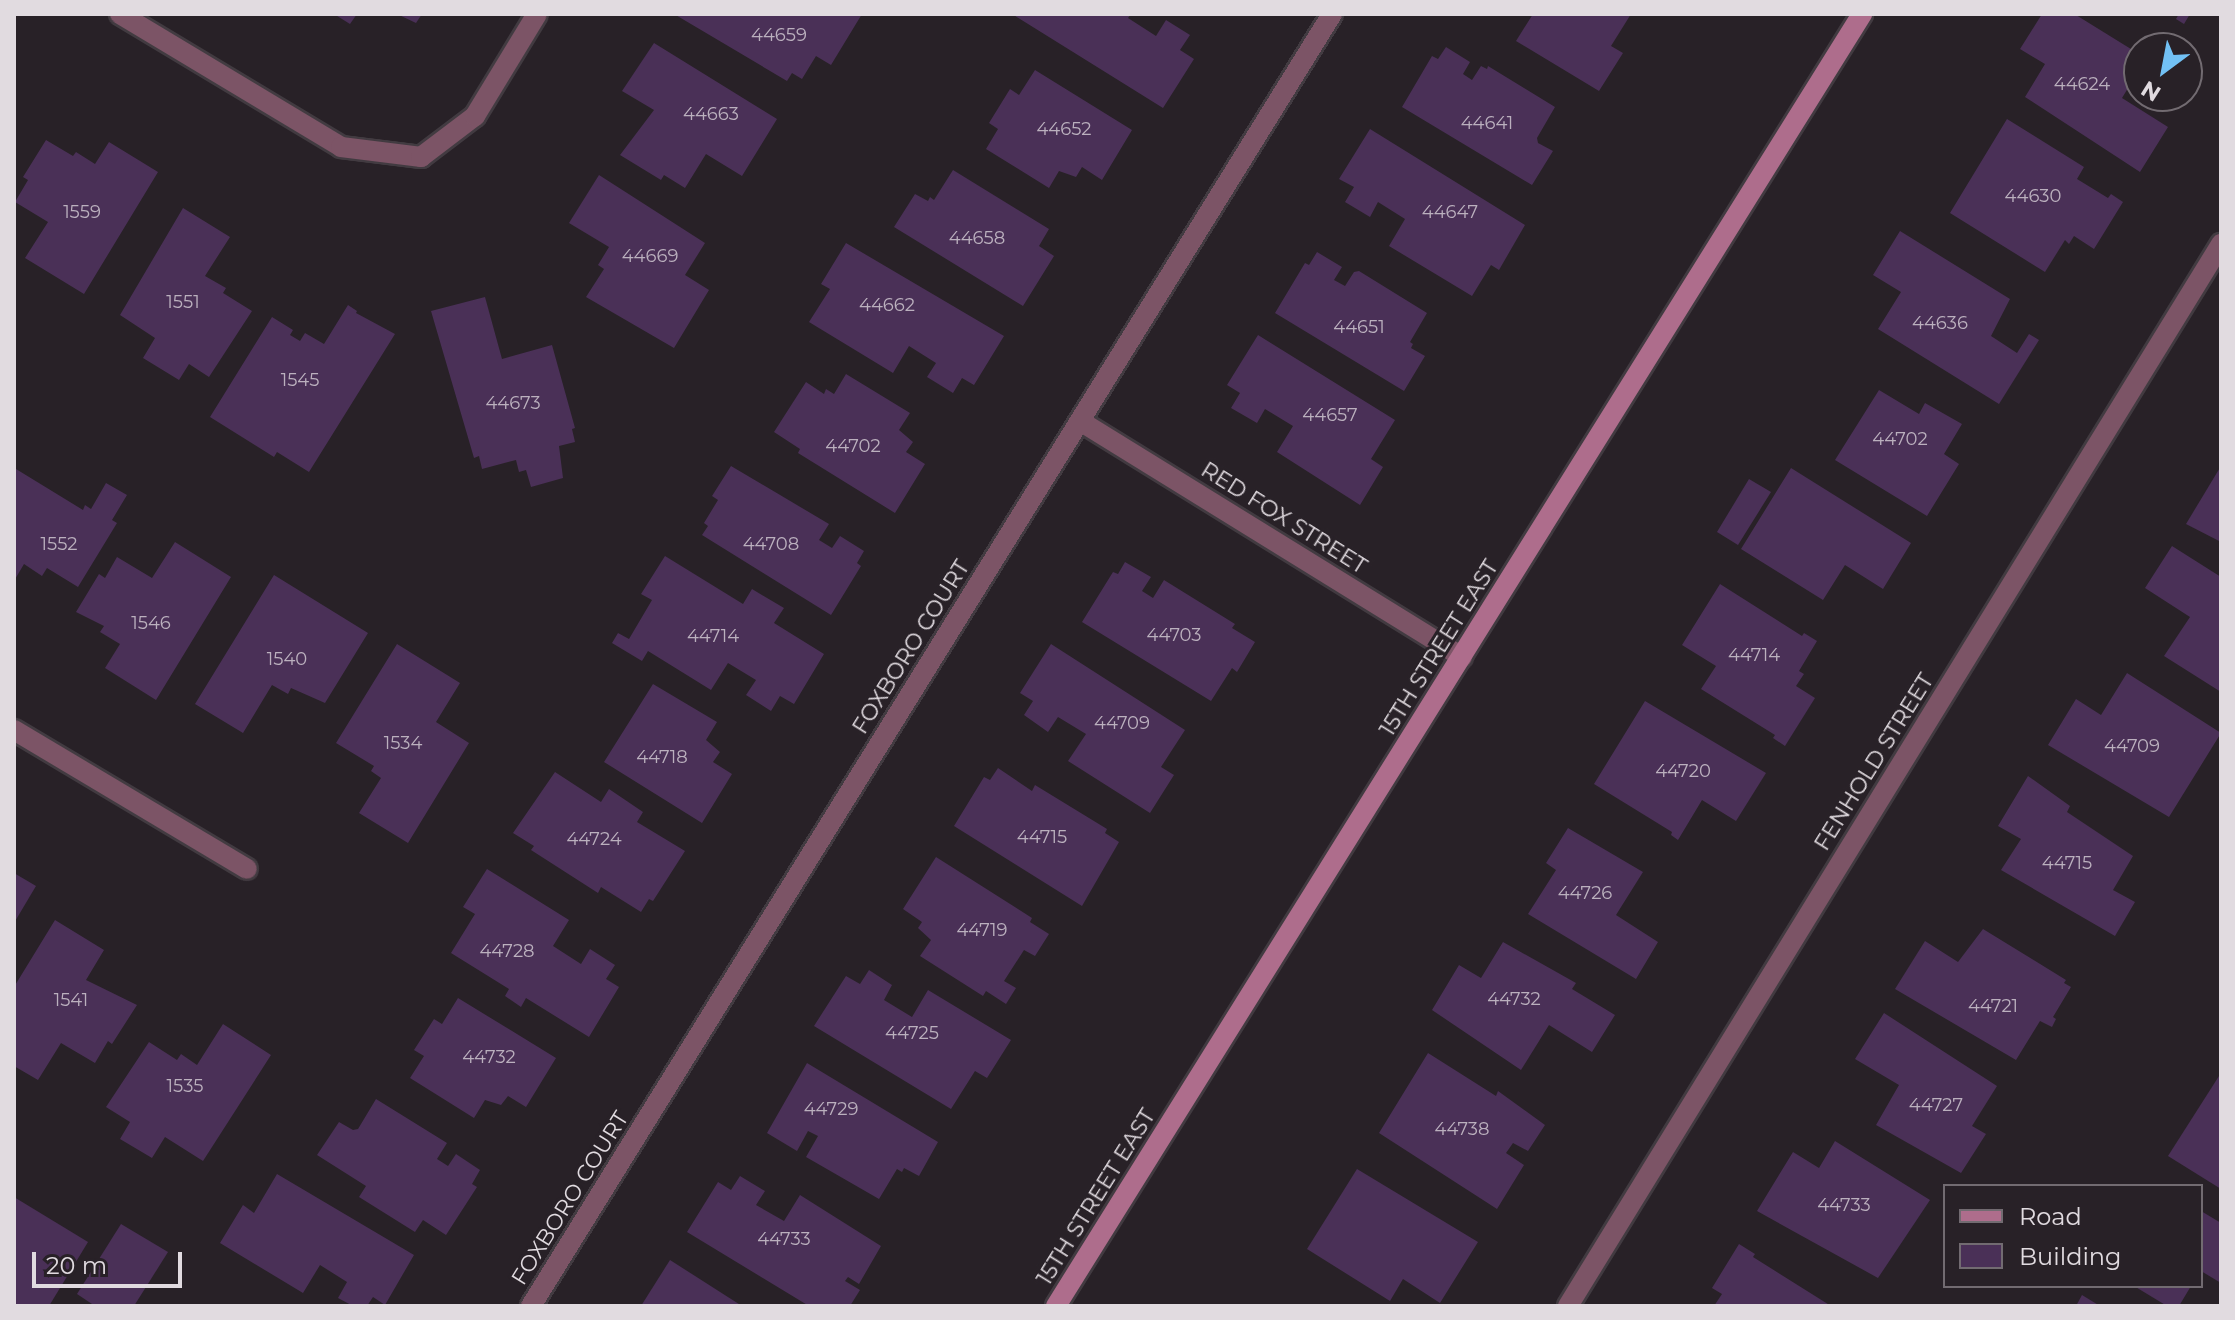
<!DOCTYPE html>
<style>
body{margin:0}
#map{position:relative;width:2235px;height:1320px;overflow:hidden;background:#282127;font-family:Montserrat,sans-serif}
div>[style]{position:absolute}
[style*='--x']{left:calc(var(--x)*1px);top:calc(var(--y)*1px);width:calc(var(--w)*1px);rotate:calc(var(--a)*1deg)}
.building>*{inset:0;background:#4a3057}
.roads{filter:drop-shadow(2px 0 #423b41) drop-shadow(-2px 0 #423b41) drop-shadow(0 2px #423b41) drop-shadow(0 -2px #423b41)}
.street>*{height:20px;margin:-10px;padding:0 10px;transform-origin:10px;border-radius:10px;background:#7c5466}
.secondary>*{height:20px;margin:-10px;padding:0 10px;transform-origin:10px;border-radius:10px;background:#ae6d8c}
span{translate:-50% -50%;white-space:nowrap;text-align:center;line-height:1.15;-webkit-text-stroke:6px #282127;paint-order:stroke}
.number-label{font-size:18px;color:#bbb0be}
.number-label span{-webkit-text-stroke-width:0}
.street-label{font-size:22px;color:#e1dbe0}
.frame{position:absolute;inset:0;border:16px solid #e1dbe0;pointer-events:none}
.legend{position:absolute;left:1943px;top:1184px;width:260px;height:104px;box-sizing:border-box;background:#282127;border:2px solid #726b71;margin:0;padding:10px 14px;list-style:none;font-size:24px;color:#e1dbe0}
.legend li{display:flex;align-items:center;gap:16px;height:40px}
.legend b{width:40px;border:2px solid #726b71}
.north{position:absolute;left:2123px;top:32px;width:80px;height:80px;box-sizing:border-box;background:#282127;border:2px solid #726b71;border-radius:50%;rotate:212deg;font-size:22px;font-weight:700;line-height:32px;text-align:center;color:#e1dbe0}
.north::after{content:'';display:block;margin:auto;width:28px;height:36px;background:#72c1f5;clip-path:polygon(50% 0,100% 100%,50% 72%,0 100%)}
.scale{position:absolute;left:32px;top:1252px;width:150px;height:36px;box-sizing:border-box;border:4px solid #e1dbe0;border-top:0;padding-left:10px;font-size:24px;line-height:28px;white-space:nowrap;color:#e1dbe0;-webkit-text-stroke:6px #282127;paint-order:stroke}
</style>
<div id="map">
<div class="building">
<i style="clip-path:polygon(334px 14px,357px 14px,350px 24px)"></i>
<i style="clip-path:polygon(397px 14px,422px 14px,416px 23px)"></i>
<i style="clip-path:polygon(674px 14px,862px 14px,831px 65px,816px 56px,802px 79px,792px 73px,787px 81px)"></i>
<i style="clip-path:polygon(1012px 14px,1131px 14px,1128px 18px,1156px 36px,1166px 20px,1190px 35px,1180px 50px,1194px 59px,1163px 108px)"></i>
<i style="clip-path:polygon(1533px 14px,1631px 14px,1611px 46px,1623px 53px,1599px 91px,1516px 41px)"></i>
<i style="clip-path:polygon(2042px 14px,2076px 15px,2139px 54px,2139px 70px,2122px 98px,2168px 127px,2140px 172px,2025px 97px,2045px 64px,2020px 49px)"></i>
<i style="clip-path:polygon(2179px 14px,2190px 14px,2184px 24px,2176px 19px)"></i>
<i style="clip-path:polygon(654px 43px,777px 119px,742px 176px,706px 154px,685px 188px,664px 175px,661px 180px,620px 155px,654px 110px,622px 91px)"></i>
<i style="clip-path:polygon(1446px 47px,1470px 62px,1463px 74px,1472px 80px,1481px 66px,1487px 69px,1488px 66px,1555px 107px,1537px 138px,1538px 143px,1553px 151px,1532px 185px,1402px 107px,1432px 56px,1438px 59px)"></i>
<i style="clip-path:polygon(1035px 70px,1132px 130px,1102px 180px,1082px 167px,1076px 177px,1059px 171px,1049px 188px,986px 149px,998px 129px,989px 123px,1010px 89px,1019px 95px)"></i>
<i style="clip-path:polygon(2007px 119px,2084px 167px,2077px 179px,2108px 198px,2111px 194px,2123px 202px,2094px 249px,2074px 236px,2069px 244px,2065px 240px,2045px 272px,1950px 213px)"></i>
<i style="clip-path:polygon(1370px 129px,1525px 225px,1499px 270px,1491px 265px,1472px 296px,1389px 246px,1405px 219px,1378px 202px,1370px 217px,1345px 202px,1354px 187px,1339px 179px)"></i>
<i style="clip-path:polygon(46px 140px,73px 156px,76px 152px,95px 164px,109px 142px,158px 172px,84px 294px,25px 258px,48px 222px,15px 202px,28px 180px,23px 177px)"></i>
<i style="clip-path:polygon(953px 170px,1049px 229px,1039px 246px,1054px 256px,1023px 306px,894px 227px,915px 194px,928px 201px,930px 197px,934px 200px)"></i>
<i style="clip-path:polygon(599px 175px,705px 243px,685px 275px,709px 290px,674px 348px,586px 297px,604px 269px,598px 265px,609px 247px,569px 223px)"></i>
<i style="clip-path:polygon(183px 208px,230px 237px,205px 276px,226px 288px,223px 293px,252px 311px,209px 377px,189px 364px,179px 380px,143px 358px,155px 338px,120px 315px)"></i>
<i style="clip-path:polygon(1900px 231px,2010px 299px,1991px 336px,2017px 353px,2029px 334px,2039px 340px,1999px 404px,1878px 329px,1901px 292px,1873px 275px)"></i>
<i style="clip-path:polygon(846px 243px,1004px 336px,974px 385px,962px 378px,953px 393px,927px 377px,936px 363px,909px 346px,893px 373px,809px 322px,830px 289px,821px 284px)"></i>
<i style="clip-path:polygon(1317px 252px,1342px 267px,1334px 280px,1345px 286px,1354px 272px,1359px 271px,1427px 313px,1410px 342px,1413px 344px,1411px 348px,1425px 356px,1404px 391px,1275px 313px,1305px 263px,1309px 265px)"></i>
<i style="clip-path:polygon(485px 297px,502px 359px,552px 345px,575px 428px,572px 429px,575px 442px,559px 446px,563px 478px,531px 487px,526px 470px,519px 472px,516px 460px,482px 469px,479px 456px,474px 458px,431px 311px)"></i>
<i style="clip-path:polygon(348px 305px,357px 311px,356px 313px,395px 334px,309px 472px,277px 452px,274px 457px,210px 417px,272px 317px,293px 330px,290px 335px,300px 341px,305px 333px,324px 344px)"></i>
<i style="clip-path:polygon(1258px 335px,1395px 420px,1371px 459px,1383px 467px,1360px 505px,1277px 452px,1293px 426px,1265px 409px,1257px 423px,1231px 408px,1240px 393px,1227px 385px)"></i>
<i style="clip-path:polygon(846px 374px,910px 413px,899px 430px,913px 442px,906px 452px,925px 464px,895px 513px,798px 453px,800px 449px,774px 432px,806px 382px,824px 394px,826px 389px,834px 394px)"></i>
<i style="clip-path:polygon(1879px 390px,1919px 414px,1925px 403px,1962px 424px,1944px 454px,1959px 464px,1927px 516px,1835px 460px)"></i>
<i style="clip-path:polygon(731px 466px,829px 524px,819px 540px,832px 548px,840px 536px,864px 551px,857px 563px,861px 566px,831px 615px,702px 535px,708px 526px,704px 523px,718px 500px,712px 496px)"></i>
<i style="clip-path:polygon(2221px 466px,2221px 542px,2186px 524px)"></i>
<i style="clip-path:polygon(1791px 468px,1911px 543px,1883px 589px,1845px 565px,1823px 600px,1741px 549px)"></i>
<i style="clip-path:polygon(16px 469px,83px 510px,85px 505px,91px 509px,106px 483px,127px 495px,112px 520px,117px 523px,78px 587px,47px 568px,42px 576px,24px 564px,14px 581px)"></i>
<i style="clip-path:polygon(1749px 479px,1771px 492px,1738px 545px,1717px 532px)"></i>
<i style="clip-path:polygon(175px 542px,231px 577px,156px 700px,105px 668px,120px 644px,100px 632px,104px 626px,76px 612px,99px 574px,105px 578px,117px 557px,152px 578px)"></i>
<i style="clip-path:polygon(2172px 546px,2221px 577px,2221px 692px,2164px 656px,2190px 617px,2145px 588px)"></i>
<i style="clip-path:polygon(665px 556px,743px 604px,752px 589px,784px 608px,774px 623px,824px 654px,794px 704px,780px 696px,771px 711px,746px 695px,756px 680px,728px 663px,711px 690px,648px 651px,642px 661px,612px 643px,618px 633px,629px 639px,652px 600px,641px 594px)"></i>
<i style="clip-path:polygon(1125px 562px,1151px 577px,1142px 591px,1153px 598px,1164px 580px,1235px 624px,1232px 628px,1255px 642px,1237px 672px,1232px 668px,1211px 701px,1082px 622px,1113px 572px,1118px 574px)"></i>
<i style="clip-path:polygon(274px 575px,368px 633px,325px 703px,291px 688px,288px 694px,272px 685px,243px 733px,195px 704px)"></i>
<i style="clip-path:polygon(1720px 584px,1802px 636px,1804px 633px,1817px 641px,1799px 671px,1804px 674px,1796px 686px,1815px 698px,1785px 746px,1773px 738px,1775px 735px,1701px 689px,1716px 666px,1682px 645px)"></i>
<i style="clip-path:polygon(397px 644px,460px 683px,436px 722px,469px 743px,408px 843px,359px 813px,381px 778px,371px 771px,374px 766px,336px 743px)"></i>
<i style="clip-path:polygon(1051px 644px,1185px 730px,1161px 767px,1174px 775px,1150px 813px,1068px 761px,1086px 734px,1058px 717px,1048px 732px,1024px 715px,1033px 701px,1020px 693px)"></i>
<i style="clip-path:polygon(2127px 673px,2221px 733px,2169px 817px,2048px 745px,2076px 699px,2101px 715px)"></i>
<i style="clip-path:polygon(653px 684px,717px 722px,706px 740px,720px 752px,713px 762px,732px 774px,702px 823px,604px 762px)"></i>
<i style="clip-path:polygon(1645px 701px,1766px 773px,1736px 821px,1702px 800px,1678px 840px,1671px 835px,1672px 832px,1594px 784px)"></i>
<i style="clip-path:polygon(998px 768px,1032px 791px,1035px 785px,1107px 829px,1105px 833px,1119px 842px,1082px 906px,954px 826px,984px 777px,990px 780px)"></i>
<i style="clip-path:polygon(555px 772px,601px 802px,609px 789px,643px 812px,637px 822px,685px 851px,653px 901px,649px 899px,641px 912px,601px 887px,598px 893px,531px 850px,534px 846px,513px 833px)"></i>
<i style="clip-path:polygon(2028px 776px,2070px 806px,2067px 812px,2133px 856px,2113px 890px,2135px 902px,2115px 936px,2001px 870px,2021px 839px,1998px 826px)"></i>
<i style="clip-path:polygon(1568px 828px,1643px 872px,1616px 915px,1658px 942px,1636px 979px,1528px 914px,1556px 870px,1546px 863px)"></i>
<i style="clip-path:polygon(936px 857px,1032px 918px,1030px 922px,1049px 934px,1035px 956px,1024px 950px,1004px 981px,1016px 988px,1006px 1004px,986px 991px,983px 996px,920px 956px,931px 940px,918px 928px,922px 922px,903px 909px)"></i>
<i style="clip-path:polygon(487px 869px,569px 920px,553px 946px,581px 964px,590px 949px,615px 965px,606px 979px,619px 987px,589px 1037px,526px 998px,521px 1007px,505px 996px,509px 989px,451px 953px,475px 914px,463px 907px)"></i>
<i style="clip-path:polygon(14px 873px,36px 886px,14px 923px)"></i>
<i style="clip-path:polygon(55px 920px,104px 950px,86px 980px,137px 1005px,112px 1044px,108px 1041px,95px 1063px,61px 1043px,38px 1080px,14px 1066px,14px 987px)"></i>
<i style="clip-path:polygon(1983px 929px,2066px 980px,2064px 983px,2071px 987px,2053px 1017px,2056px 1019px,2052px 1027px,2040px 1021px,2016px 1060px,1895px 989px,1925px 941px,1958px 962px)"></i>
<i style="clip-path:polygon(1503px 942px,1576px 983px,1572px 989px,1615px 1015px,1592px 1052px,1549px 1025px,1521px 1070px,1432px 1010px,1459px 965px,1481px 978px)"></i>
<i style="clip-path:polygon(869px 970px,892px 985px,884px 1000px,912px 1017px,928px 990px,1011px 1040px,987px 1078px,975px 1071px,951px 1109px,814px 1026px,846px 976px,860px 984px)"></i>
<i style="clip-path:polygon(458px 998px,556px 1058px,526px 1107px,508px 1096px,501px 1105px,485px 1100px,474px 1118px,410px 1078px,424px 1056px,414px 1050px,434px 1019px,442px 1024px)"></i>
<i style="clip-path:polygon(1884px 1013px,1997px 1086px,1972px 1126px,1986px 1134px,1961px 1173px,1876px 1125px,1899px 1085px,1855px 1059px)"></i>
<i style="clip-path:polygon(223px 1024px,271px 1055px,203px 1161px,165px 1137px,152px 1158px,120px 1139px,130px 1122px,106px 1107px,149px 1042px,177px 1060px,181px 1054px,197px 1065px)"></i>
<i style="clip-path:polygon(1428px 1053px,1496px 1096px,1498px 1091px,1545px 1125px,1528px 1151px,1513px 1143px,1506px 1153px,1524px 1165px,1497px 1209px,1379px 1133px)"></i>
<i style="clip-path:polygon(807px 1063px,938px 1142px,919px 1176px,904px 1168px,902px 1172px,897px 1169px,879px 1199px,806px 1157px,818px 1136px,808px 1131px,797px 1151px,767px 1133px)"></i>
<i style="clip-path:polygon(2219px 1076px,2221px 1077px,2221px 1189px,2168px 1156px)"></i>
<i style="clip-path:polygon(376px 1099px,447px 1143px,437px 1159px,448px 1166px,456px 1154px,480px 1170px,472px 1184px,477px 1187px,446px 1235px,423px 1220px,415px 1232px,359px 1197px,366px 1186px,317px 1155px,339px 1122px,353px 1130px,358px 1129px)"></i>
<i style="clip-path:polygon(1835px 1141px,1930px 1200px,1878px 1278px,1757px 1211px,1793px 1152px,1819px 1168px)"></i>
<i style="clip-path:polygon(1357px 1169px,1478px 1242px,1440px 1303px,1403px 1279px,1390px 1301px,1307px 1249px)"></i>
<i style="clip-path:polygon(277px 1174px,414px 1255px,385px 1305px,373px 1297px,367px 1306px,353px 1306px,338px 1298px,347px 1282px,320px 1265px,303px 1293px,220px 1243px,243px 1205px,254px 1213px)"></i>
<i style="clip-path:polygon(740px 1176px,765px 1191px,756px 1205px,784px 1221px,800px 1195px,881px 1246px,859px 1284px,848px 1277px,845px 1281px,860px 1290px,850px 1306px,809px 1306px,687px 1232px,718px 1182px,731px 1190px)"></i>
<i style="clip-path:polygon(14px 1197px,88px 1242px,49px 1306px,14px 1306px)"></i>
<i style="clip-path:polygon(2201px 1211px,2221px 1223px,2221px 1283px,2201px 1271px)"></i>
<i style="clip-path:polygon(121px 1224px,168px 1252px,134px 1306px,95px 1306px,77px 1294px)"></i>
<i style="clip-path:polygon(1739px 1244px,1755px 1254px,1753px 1257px,1831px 1306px,1714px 1306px,1722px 1294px,1712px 1288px)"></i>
<i style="clip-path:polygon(670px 1260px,742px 1306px,641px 1306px)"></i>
<i style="clip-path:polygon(2134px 1286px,2191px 1286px,2179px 1306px,2167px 1306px)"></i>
<i style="clip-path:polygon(2082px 1295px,2100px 1306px,2076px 1306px)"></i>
</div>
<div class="roads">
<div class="street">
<i style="--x:120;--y:14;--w:258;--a:31"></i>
<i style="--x:341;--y:147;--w:81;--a:7.1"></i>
<i style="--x:421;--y:157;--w:68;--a:-37.2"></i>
<i style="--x:475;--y:116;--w:119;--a:-58.7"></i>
<i style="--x:1080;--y:421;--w:449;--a:31.7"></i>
<i style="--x:14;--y:730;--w:271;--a:30.8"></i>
<i style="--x:531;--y:1306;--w:1520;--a:-58.2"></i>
<i style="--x:1568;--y:1306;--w:1247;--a:-58.41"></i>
</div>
<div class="secondary">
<i style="--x:1056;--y:1306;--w:1523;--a:-58.04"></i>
</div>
</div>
<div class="number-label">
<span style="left:779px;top:35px">44659</span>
<span style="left:2082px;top:84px">44624</span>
<span style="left:711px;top:114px">44663</span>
<span style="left:1487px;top:123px">44641</span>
<span style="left:1064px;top:129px">44652</span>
<span style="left:2033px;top:196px">44630</span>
<span style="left:82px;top:212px">1559</span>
<span style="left:1450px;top:212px">44647</span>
<span style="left:977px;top:238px">44658</span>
<span style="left:650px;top:256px">44669</span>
<span style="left:183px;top:302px">1551</span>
<span style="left:887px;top:305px">44662</span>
<span style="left:1940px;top:323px">44636</span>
<span style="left:1359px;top:327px">44651</span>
<span style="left:300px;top:380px">1545</span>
<span style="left:513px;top:403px">44673</span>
<span style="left:1330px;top:415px">44657</span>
<span style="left:1900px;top:439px">44702</span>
<span style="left:853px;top:446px">44702</span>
<span style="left:59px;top:544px">1552</span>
<span style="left:771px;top:544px">44708</span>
<span style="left:151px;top:623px">1546</span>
<span style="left:1174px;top:635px">44703</span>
<span style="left:713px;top:636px">44714</span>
<span style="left:1754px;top:655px">44714</span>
<span style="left:287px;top:659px">1540</span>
<span style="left:1122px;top:723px">44709</span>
<span style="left:403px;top:743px">1534</span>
<span style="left:2132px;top:746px">44709</span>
<span style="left:662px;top:757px">44718</span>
<span style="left:1683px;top:771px">44720</span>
<span style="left:1042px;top:837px">44715</span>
<span style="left:594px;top:839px">44724</span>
<span style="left:2067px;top:863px">44715</span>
<span style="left:1585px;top:893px">44726</span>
<span style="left:982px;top:930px">44719</span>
<span style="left:507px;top:951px">44728</span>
<span style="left:1514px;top:999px">44732</span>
<span style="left:71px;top:1000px">1541</span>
<span style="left:1993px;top:1006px">44721</span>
<span style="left:912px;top:1033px">44725</span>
<span style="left:489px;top:1057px">44732</span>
<span style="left:185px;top:1086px">1535</span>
<span style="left:1936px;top:1105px">44727</span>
<span style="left:831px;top:1109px">44729</span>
<span style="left:1462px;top:1129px">44738</span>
<span style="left:1844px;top:1205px">44733</span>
<span style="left:784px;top:1239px">44733</span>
</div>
<div class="street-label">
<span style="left:1284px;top:518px;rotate:32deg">RED FOX STREET</span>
<span style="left:911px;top:647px;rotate:-58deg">FOXBORO COURT</span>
<span style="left:1439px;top:648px;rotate:-58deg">15TH STREET EAST</span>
<span style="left:1874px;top:762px;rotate:-58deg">FENHOLD STREET</span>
<span style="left:1096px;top:1197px;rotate:-58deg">15TH STREET EAST</span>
<span style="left:570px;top:1198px;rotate:-58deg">FOXBORO COURT</span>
</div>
<div class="frame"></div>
<ul class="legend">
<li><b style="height:10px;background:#ae6d8c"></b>Road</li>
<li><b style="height:22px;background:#4a3057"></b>Building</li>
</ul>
<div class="north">N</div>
<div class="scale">20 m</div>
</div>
